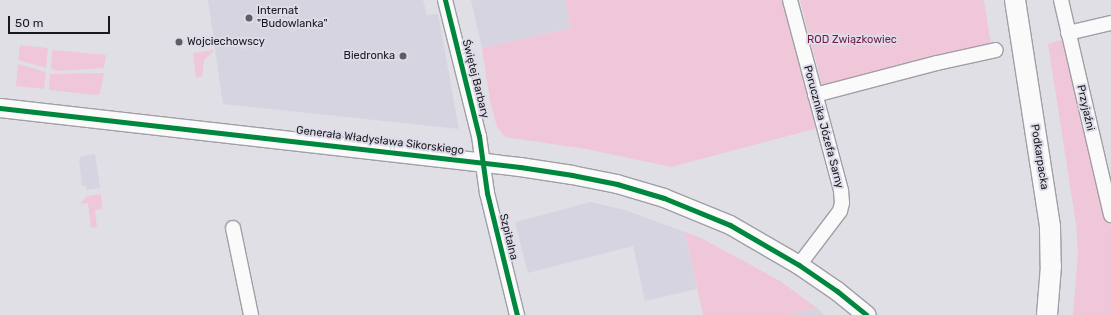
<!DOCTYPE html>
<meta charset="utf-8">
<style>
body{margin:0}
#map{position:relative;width:1111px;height:315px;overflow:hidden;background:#e0dfe6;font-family:Rubik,sans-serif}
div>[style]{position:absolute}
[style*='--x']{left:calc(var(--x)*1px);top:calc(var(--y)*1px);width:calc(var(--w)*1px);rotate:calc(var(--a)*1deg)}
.built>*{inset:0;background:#d7d4e2}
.green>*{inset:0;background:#efc7d8}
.roads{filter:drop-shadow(1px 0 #a09fa4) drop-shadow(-1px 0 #a09fa4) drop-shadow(0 1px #a09fa4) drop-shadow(0 -1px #a09fa4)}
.minor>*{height:14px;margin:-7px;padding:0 7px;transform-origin:7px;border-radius:7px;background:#fafafb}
.tertiary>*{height:18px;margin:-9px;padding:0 9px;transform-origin:9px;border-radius:9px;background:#fafafb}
.secondary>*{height:20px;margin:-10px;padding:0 10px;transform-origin:10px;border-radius:10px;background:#fafafb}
.cycleway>*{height:5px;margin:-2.5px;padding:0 2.5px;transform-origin:2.5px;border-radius:2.5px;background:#00873e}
.dots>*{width:11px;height:11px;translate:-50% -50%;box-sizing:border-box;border:2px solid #dfdce9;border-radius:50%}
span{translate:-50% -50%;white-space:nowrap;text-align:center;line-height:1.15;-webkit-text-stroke:4px #dfdce9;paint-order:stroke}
.poi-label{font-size:11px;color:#1a191e}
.left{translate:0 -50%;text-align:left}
.right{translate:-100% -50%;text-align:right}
.park-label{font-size:11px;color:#751b44}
.street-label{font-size:11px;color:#1a191e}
.scale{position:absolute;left:8px;top:16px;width:102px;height:18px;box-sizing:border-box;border:2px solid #1a191e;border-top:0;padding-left:5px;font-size:12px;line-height:14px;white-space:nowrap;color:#1a191e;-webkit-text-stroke:3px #dfdce9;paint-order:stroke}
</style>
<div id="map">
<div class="built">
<i style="clip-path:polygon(208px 0,423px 0,427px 15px,438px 14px,459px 129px,223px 104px)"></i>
<i style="clip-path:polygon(471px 0,565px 0,571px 28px,482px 48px)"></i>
<i style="clip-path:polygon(95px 154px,100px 188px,87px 190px,86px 186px,82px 186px,79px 160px,81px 156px)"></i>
<i style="clip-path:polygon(591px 202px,625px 210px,685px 232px,697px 289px,645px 301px,633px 246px,528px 273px,515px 222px)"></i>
<i style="clip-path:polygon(817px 308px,825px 315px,787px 315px)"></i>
</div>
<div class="green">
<i style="clip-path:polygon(565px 0,782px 0,818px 128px,671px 167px,586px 149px,505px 137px,497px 127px,490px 101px,482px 48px,571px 28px)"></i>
<i style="clip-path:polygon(800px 0,984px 0,991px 45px,823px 89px)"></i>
<i style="clip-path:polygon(1063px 39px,1111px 228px,1111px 315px,1073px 315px,1078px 253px,1076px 224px,1048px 44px)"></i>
<i style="clip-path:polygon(20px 45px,48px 48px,46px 68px,18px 60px)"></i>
<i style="clip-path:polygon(52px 50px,106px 55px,104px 68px,58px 71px,51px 69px)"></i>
<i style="clip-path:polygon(213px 50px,214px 51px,204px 60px,202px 77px,196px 78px,193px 53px)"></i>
<i style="clip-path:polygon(18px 64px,46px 72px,44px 89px,16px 86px)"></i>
<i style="clip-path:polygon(104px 73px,100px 93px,97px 95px,49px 90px,50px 74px)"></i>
<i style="clip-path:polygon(101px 194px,102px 209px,95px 210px,97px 227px,91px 228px,88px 203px,80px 204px,87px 196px)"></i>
<i style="clip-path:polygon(685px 232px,699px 237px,751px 265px,780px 281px,817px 308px,787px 315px,703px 315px)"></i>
</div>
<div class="roads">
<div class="minor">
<i style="--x:445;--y:0;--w:140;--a:76"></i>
<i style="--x:479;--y:136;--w:58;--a:82"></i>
<i style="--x:487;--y:193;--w:126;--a:76.2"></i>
<i style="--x:790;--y:0;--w:198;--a:75"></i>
<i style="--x:841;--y:191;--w:12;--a:85"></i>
<i style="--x:842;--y:203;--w:8;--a:104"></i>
<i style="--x:840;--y:211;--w:68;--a:127.2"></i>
<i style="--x:1061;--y:0;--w:221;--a:76.9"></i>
<i style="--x:1068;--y:33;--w:44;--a:-13.1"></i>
<i style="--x:815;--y:95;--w:126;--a:-14.7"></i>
<i style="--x:937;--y:63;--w:60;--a:-12.4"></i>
<i style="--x:233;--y:228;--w:89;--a:78.3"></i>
</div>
<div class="tertiary">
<i style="--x:0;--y:108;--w:523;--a:6.47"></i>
<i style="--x:520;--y:167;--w:53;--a:8.7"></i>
<i style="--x:572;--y:175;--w:46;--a:11.3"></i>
<i style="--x:617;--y:184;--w:49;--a:16.6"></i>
<i style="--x:664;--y:198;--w:71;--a:22.2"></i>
<i style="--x:730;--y:225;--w:80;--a:30.1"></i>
<i style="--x:799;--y:265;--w:46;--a:34.4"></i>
<i style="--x:837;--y:291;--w:38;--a:39"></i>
</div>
<div class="secondary">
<i style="--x:1015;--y:0;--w:230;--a:81.2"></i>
<i style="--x:1050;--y:227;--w:39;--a:89"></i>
<i style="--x:1051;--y:266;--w:49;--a:94.7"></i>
</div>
</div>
<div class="cycleway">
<i style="--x:445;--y:0;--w:140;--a:76"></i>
<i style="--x:479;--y:136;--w:58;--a:82"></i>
<i style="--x:487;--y:193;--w:126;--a:76.2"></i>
<i style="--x:0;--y:108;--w:523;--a:6.47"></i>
<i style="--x:520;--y:167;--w:53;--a:8.7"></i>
<i style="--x:572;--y:175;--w:46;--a:11.3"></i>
<i style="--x:617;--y:184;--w:49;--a:16.6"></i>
<i style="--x:664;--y:198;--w:71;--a:22.2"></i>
<i style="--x:730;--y:225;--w:80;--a:30.1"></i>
<i style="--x:799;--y:265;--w:46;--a:34.4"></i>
<i style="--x:837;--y:291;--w:38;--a:39"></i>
</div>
<div class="dots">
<i style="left:249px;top:18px;background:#5f5e64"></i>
<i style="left:179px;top:42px;background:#5f5e64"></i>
<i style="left:403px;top:56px;background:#5f5e64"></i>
</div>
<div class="poi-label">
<span class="left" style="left:257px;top:18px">Internat<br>"Budowlanka"</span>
<span class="left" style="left:187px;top:42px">Wojciechowscy</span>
<span class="right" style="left:395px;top:56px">Biedronka</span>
</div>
<div class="park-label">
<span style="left:852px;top:40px">ROD Związkowiec</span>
</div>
<div class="street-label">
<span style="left:475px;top:79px;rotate:76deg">Świętej Barbary</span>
<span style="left:1085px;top:108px;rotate:77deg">Przyjaźni</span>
<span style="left:823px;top:127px;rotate:75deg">Porucznika Józefa Sarny</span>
<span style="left:380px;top:141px;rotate:7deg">Generała Władysława Sikorskiego</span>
<span style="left:1039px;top:157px;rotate:81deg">Podkarpacka</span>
<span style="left:508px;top:237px;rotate:76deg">Szpitalna</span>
</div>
<div class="scale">50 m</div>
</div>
